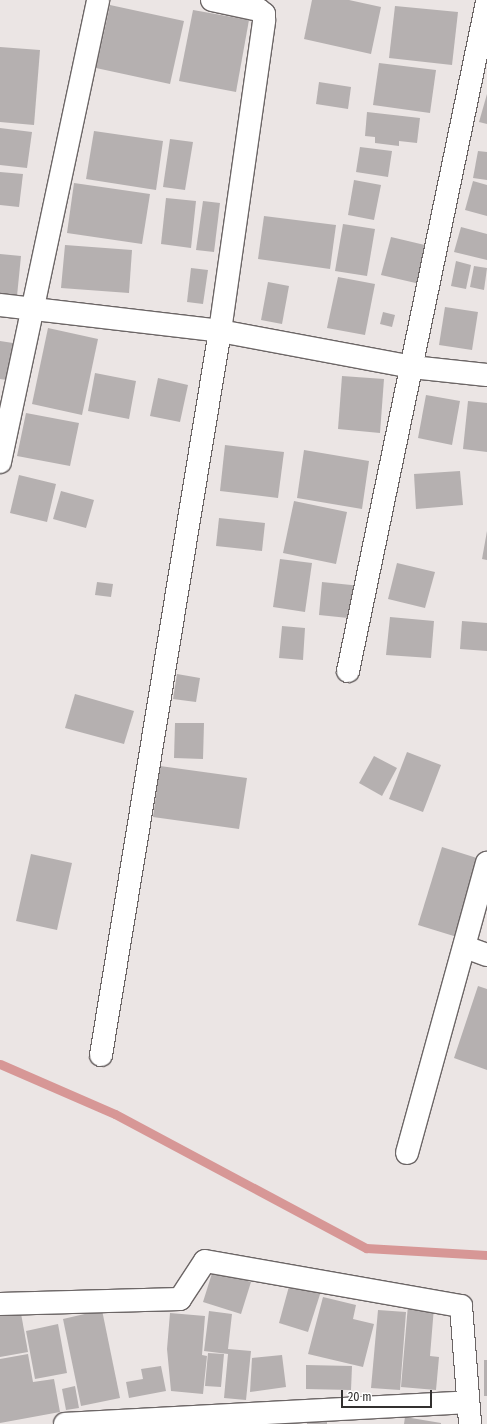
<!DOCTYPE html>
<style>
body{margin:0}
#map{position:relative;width:487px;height:1424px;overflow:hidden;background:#ebe5e4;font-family:"Fira Sans Condensed",sans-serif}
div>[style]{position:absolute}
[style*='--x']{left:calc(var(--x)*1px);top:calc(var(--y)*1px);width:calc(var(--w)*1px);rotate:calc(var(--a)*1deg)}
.stream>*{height:9px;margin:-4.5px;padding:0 4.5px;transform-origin:4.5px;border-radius:4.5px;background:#d79796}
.building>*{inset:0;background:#b5b0b0}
.roads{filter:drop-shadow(1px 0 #6c6666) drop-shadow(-1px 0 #6c6666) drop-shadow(0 1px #6c6666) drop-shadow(0 -1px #6c6666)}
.minor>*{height:22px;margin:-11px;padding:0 11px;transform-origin:11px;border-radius:11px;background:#fff}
span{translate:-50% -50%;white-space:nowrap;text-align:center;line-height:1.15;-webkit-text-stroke:3px #fff;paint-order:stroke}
.scale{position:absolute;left:341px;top:1390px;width:91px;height:18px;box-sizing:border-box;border:2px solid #32302f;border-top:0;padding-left:5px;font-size:12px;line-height:14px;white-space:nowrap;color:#32302f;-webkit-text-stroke:3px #fff;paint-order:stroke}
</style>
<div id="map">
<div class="stream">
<i style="--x:0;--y:1064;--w:125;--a:23.5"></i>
<i style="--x:115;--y:1114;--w:285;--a:28.1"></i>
<i style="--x:366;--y:1248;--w:121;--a:3.3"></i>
</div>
<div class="building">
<i style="clip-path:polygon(312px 0,349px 0,381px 7px,371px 54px,304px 39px)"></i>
<i style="clip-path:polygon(110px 5px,184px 21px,170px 84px,96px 68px)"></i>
<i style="clip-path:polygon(395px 6px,458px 12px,452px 65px,389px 58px)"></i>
<i style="clip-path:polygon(193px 10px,249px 20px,236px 92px,179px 81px)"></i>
<i style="clip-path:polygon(0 47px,40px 50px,34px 125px,0 122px)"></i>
<i style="clip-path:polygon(379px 63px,436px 70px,430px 113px,373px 105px)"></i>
<i style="clip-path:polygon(319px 82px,351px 87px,348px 109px,316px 104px)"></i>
<i style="clip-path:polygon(487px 94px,487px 124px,479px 122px)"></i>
<i style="clip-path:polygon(367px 112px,420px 118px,417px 143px,399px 141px,399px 146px,375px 143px,375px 137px,365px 136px)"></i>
<i style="clip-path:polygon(0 128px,32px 132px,27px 168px,0 165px)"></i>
<i style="clip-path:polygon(94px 131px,163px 141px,156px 190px,86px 179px)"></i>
<i style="clip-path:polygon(170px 139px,193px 142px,185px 190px,163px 187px)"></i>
<i style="clip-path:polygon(360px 147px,392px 151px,388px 177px,356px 172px)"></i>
<i style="clip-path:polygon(478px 151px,487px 152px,487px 180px,473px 178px)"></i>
<i style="clip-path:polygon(0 172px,23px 174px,19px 207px,0 205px)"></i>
<i style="clip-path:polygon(354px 180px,381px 185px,374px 220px,348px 215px)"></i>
<i style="clip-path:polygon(473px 181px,487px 185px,487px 216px,465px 210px)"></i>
<i style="clip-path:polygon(74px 183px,150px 194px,142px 244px,67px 233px)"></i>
<i style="clip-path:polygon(166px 198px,196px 201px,191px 248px,161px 244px)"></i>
<i style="clip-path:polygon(203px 201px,220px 203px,214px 252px,196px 250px)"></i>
<i style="clip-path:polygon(264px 216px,336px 225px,330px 269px,258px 259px)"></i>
<i style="clip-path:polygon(343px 224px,375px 229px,367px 276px,335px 271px)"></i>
<i style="clip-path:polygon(461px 227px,487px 234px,487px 260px,454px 252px)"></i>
<i style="clip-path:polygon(391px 237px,429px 246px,420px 284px,381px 275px)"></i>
<i style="clip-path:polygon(65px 245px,132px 250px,129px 293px,61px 288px)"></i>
<i style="clip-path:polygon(0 254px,21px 256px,17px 296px,0 294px)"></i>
<i style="clip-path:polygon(456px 261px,471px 265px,466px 289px,451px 286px)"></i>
<i style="clip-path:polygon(474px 266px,487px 268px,484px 290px,470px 287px)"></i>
<i style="clip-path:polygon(191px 268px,208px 270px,203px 304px,187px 302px)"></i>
<i style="clip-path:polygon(338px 277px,375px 284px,365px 335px,327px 328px)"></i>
<i style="clip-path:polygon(268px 282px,289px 286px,282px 324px,261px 320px)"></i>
<i style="clip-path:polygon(445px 307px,478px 312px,472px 350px,439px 345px)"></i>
<i style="clip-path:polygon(383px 312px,395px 315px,392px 327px,380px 324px)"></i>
<i style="clip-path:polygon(48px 328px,98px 339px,82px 415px,32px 404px)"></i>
<i style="clip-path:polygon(0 341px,26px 345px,20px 382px,0 379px)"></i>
<i style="clip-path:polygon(95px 373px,136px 381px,129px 419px,88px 411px)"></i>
<i style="clip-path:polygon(342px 376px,384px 379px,380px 433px,338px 429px)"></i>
<i style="clip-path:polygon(158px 378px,188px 385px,180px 422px,150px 416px)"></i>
<i style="clip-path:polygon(426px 395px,460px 401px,452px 445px,418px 438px)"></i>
<i style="clip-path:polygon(468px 401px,487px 403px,487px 452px,463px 449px)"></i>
<i style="clip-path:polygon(26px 413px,79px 423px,70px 466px,17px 456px)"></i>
<i style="clip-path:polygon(225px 445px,284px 452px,278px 498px,220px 491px)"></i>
<i style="clip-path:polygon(304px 450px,369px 461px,362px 509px,297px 498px)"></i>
<i style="clip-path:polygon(460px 471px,463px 505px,416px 509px,414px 474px)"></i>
<i style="clip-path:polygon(19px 475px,56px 484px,47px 522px,10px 513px)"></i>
<i style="clip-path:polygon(61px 491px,94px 500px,86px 528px,53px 519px)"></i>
<i style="clip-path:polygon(294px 501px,347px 512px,336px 564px,283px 553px)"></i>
<i style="clip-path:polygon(219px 518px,265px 523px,262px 551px,216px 546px)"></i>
<i style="clip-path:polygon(487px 531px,487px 560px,482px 559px)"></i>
<i style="clip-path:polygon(280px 559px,312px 563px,305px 612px,273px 607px)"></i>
<i style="clip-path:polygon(397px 563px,435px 572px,425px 608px,388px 599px)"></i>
<i style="clip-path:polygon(97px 582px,113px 584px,111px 597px,95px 595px)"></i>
<i style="clip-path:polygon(322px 582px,361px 586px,358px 619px,319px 615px)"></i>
<i style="clip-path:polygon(390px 617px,434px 621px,431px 658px,386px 655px)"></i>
<i style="clip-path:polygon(462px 621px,487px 623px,487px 651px,460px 649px)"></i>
<i style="clip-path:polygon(282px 626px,305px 628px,303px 660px,279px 658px)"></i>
<i style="clip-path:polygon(177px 674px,200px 678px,196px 702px,173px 699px)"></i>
<i style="clip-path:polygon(75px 694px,134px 711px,124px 744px,65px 728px)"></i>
<i style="clip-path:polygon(175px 723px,204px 723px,203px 759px,174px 758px)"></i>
<i style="clip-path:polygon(407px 752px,441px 765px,423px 812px,389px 799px)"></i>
<i style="clip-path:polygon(374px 756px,397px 768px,382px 796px,359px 783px)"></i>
<i style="clip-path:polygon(160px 766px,247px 778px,239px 829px,153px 817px)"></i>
<i style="clip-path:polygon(442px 847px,480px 859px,457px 937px,418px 925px)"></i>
<i style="clip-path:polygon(31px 854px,72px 863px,57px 930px,16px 921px)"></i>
<i style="clip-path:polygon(478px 986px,487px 989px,487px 1070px,454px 1058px)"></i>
<i style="clip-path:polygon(213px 1270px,251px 1282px,241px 1314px,203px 1302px)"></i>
<i style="clip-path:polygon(291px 1279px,322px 1288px,308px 1332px,279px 1323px)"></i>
<i style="clip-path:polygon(323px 1297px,356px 1305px,353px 1319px,374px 1324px,363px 1367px,308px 1354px)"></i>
<i style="clip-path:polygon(408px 1305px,434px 1307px,430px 1356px,439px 1357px,436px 1390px,401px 1387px)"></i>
<i style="clip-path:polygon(20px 1308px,28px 1352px,0 1357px,0 1312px)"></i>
<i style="clip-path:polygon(102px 1310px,120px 1398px,81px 1406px,63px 1319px)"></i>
<i style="clip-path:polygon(378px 1310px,406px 1312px,400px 1390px,371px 1388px)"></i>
<i style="clip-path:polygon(209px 1311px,232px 1314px,228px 1349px,251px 1351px,246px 1400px,224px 1398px,228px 1354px,204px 1351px)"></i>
<i style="clip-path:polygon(170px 1313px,205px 1316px,202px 1355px,207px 1356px,203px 1394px,171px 1391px,167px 1349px)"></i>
<i style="clip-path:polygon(58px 1324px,67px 1373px,35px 1379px,26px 1331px)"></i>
<i style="clip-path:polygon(208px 1353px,224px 1354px,221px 1387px,205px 1386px)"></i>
<i style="clip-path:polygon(28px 1354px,33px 1382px,54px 1379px,60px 1412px,0 1423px,0 1359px)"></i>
<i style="clip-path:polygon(282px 1355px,286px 1387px,250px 1392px,252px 1358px)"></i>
<i style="clip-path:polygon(484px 1360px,487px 1360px,487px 1396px,484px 1396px)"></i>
<i style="clip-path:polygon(306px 1365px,352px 1366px,351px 1390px,306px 1389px)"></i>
<i style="clip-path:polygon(161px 1366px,166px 1391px,129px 1398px,126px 1382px,143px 1379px,141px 1369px)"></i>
<i style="clip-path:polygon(75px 1386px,79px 1408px,66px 1410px,62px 1389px)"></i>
<i style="clip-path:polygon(405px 1417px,441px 1423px,441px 1424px,404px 1424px)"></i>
<i style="clip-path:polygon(307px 1419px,327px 1419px,327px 1424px,307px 1424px)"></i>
</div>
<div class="roads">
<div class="minor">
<i style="--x:0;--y:305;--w:222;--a:6.7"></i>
<i style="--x:220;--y:331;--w:195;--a:10.6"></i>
<i style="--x:412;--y:367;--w:75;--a:6.1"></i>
<i style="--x:0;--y:462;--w:472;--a:-78"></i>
<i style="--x:348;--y:671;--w:683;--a:-78.26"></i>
<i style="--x:465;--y:947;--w:23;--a:20"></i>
<i style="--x:101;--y:1055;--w:734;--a:-80.67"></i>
<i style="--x:220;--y:331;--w:314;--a:-81.9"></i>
<i style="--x:264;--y:20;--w:6;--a:-90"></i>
<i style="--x:264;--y:14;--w:6;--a:-141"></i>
<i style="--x:259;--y:10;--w:48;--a:-168"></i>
<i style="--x:407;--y:1153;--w:301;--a:-74.6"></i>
<i style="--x:0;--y:1304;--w:180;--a:-1.6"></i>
<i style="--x:180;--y:1299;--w:45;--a:-56.7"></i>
<i style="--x:205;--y:1261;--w:260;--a:10"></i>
<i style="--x:461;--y:1306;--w:118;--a:85.6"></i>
<i style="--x:65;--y:1424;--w:403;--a:-3.1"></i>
</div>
</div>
<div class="scale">20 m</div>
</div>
